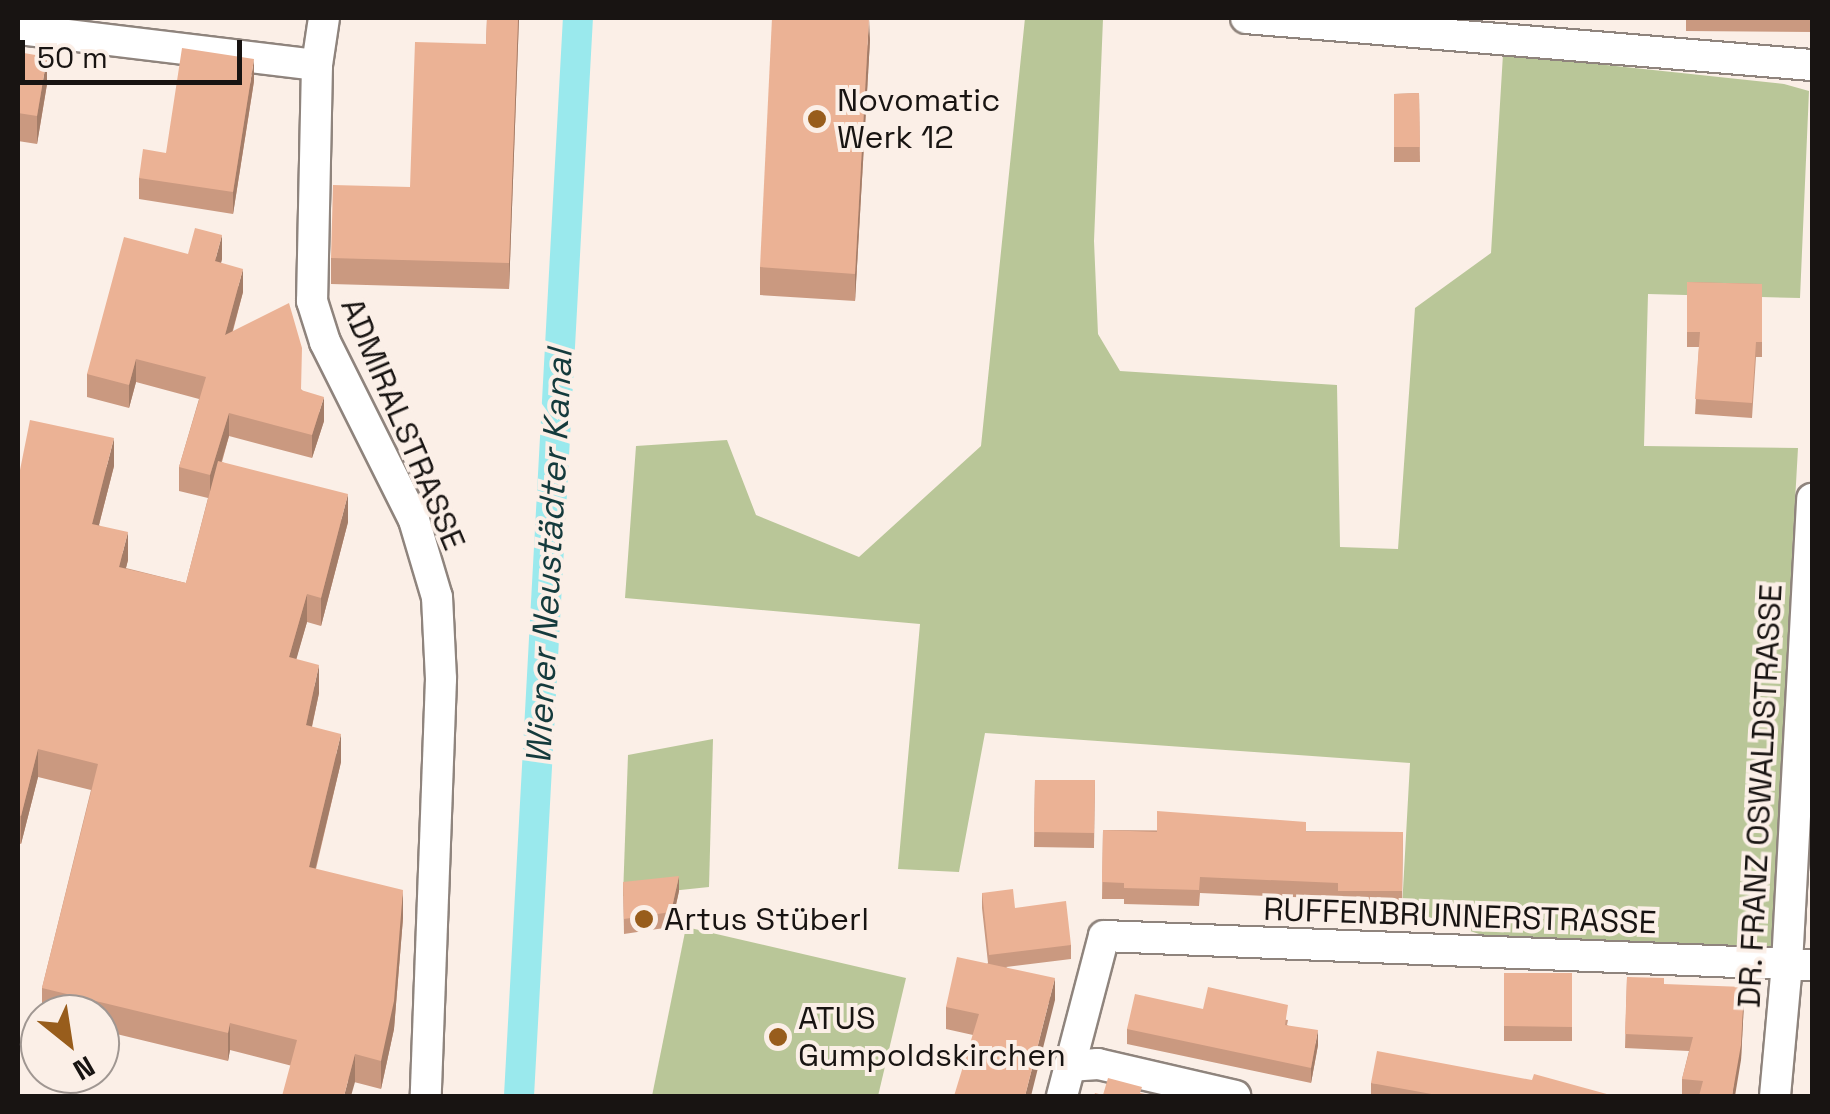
<!DOCTYPE html>
<meta charset="utf-8">
<style>
body{margin:0}
#map{position:relative;width:1830px;height:1114px;overflow:hidden;background:#fbefe7;font-family:"Space Grotesk",sans-serif}
div>[style]{position:absolute}
[style*='--x']{left:calc(var(--x)*1px);top:calc(var(--y)*1px);width:calc(var(--w)*1px);rotate:calc(var(--a)*1deg)}
.green>*{inset:0;background:#b9c698}
.canal>*{height:30px;margin:-15px;padding:0 15px;transform-origin:15px;border-radius:15px;background:#9ae9ed}
.roads{filter:drop-shadow(2px 0 #8f847d) drop-shadow(-2px 0 #8f847d) drop-shadow(0 2px #8f847d) drop-shadow(0 -2px #8f847d)}
.street>*{height:30px;margin:-15px;padding:0 15px;transform-origin:15px;border-radius:15px;background:#fff}
.wall>*{inset:0;background:#ca9980}
.shaded-wall>*{inset:0;background:#a47d68}
.building>*{inset:0;background:#ebb295}
.dots>*{width:28px;height:28px;translate:-50% -50%;box-sizing:border-box;border:5px solid #fbefe7;border-radius:50%}
span{translate:-50% -50%;white-space:nowrap;text-align:center;line-height:1.15;-webkit-text-stroke:8px #fbefe7;paint-order:stroke}
.poi-label{font-size:32px;color:#181412}
.left{translate:0 -50%;text-align:left}
.street-label{font-size:32px;color:#181412}
.water-label{font-size:35px;color:#143a3c;font-style:italic}
.frame{position:absolute;inset:0;border:20px solid #181412;pointer-events:none}
.north{position:absolute;left:20px;top:994px;width:100px;height:100px;box-sizing:border-box;background:#fbefe7;border:2px solid #a09792;border-radius:50%;rotate:150deg;font-size:28px;font-weight:700;line-height:40px;text-align:center;color:#181412}
.north::after{content:'';display:block;margin:auto;width:35px;height:45px;background:#985d1c;clip-path:polygon(50% 0,100% 100%,50% 72%,0 100%)}
.scale{position:absolute;left:20px;top:40px;width:222px;height:45px;box-sizing:border-box;border:5px solid #181412;border-top:0;padding-left:12px;font-size:30px;line-height:35px;white-space:nowrap;color:#181412;-webkit-text-stroke:8px #fbefe7;paint-order:stroke}
</style>
<div id="map">
<div class="green">
<i style="clip-path:polygon(1025px 18px,1103px 19px,1094px 241px,1098px 334px,1120px 371px,1337px 385px,1340px 547px,1398px 549px,1415px 308px,1491px 253px,1503px 54px,1784px 84px,1809px 91px,1800px 298px,1648px 294px,1644px 446px,1798px 448px,1792px 555px,1812px 557px,1779px 951px,1488px 937px,1402px 908px,1410px 763px,985px 733px,959px 872px,898px 869px,920px 624px,625px 598px,636px 446px,727px 440px,756px 515px,859px 557px,981px 446px)"></i>
<i style="clip-path:polygon(713px 739px,709px 887px,623px 896px,628px 755px)"></i>
<i style="clip-path:polygon(686px 927px,906px 978px,878px 1096px,652px 1096px)"></i>
</div>
<div class="canal">
<i style="--x:519;--y:1096;--w:1080;--a:-86.87"></i>
</div>
<div class="roads">
<div class="street">
<i style="--x:324;--y:18;--w:48;--a:98.5"></i>
<i style="--x:317;--y:65;--w:236;--a:91.2"></i>
<i style="--x:312;--y:301;--w:43;--a:72.4"></i>
<i style="--x:325;--y:342;--w:199;--a:63.4"></i>
<i style="--x:414;--y:520;--w:80;--a:73.4"></i>
<i style="--x:437;--y:597;--w:82;--a:87.2"></i>
<i style="--x:441;--y:679;--w:417;--a:92.1"></i>
<i style="--x:1246;--y:18;--w:568;--a:4.75"></i>
<i style="--x:18;--y:29;--w:301;--a:6.9"></i>
<i style="--x:1069;--y:1066;--w:29;--a:-4"></i>
<i style="--x:1098;--y:1064;--w:141;--a:13.1"></i>
<i style="--x:1062;--y:1096;--w:165;--a:-75.3"></i>
<i style="--x:1104;--y:936;--w:709;--a:2.35"></i>
<i style="--x:1775;--y:1096;--w:133;--a:-84.8"></i>
<i style="--x:1787;--y:964;--w:466;--a:-86.9"></i>
</div>
</div>
<div class="wall">
<i style="clip-path:polygon(487px 18px,519px 18px,509px 289px,331px 284px,331px 258px,410px 187px,486px 44px)"></i>
<i style="clip-path:polygon(1686px 18px,1812px 18px,1812px 32px,1686px 31px)"></i>
<i style="clip-path:polygon(870px 40px,855px 301px,760px 295px,760px 267px)"></i>
<i style="clip-path:polygon(18px 52px,47px 84px,37px 144px,18px 141px)"></i>
<i style="clip-path:polygon(254px 81px,233px 214px,139px 199px,139px 178px,166px 153px)"></i>
<i style="clip-path:polygon(1419px 93px,1420px 162px,1394px 162px,1394px 94px)"></i>
<i style="clip-path:polygon(188px 254px,222px 259px,221px 263px,243px 292px,233px 331px,302px 390px,324px 421px,312px 458px,229px 436px,222px 462px,348px 522px,321px 626px,307px 622px,296px 659px,319px 693px,312px 727px,341px 762px,316px 869px,403px 918px,394px 1029px,381px 1089px,230px 1050px,228px 1061px,100px 1030px,100px 1014px,42px 1014px,42px 988px,91px 790px,38px 777px,21px 844px,18px 843px,18px 480px,114px 466px,99px 525px,128px 560px,126px 568px,186px 583px,208px 498px,179px 491px,179px 467px,199px 399px,136px 382px,129px 408px,87px 397px,87px 374px)"></i>
<i style="clip-path:polygon(1687px 282px,1762px 284px,1762px 357px,1756px 357px,1752px 418px,1695px 414px,1699px 347px,1687px 347px)"></i>
<i style="clip-path:polygon(1035px 780px,1095px 780px,1094px 848px,1034px 847px)"></i>
<i style="clip-path:polygon(1103px 830px,1403px 832px,1402px 908px,1338px 907px,1338px 899px,1200px 893px,1199px 906px,1124px 904px,1124px 899px,1102px 899px)"></i>
<i style="clip-path:polygon(623px 882px,679px 891px,671px 927px,624px 934px)"></i>
<i style="clip-path:polygon(982px 893px,1015px 908px,1071px 945px,1071px 959px,1006px 967px,1055px 1000px,973px 1035px,946px 1029px,946px 1007px,988px 963px,982px 908px)"></i>
<i style="clip-path:polygon(1504px 973px,1572px 973px,1572px 1041px,1504px 1041px)"></i>
<i style="clip-path:polygon(1627px 977px,1744px 1002px,1741px 1060px,1699px 1096px,1682px 1094px,1682px 1079px,1689px 1051px,1625px 1048px)"></i>
<i style="clip-path:polygon(1203px 1009px,1288px 1020px,1287px 1025px,1318px 1045px,1311px 1083px,1127px 1044px,1127px 1029px)"></i>
<i style="clip-path:polygon(1371px 1083px,1614px 1096px,1371px 1096px)"></i>
</div>
<div class="shaded-wall">
<i style="clip-path:polygon(518px 18px,519px 18px,509px 289px,509px 263px)"></i>
<i style="clip-path:polygon(869px 18px,870px 40px,855px 301px,855px 274px)"></i>
<i style="clip-path:polygon(47px 57px,47px 84px,37px 144px,37px 116px)"></i>
<i style="clip-path:polygon(254px 59px,254px 81px,233px 214px,233px 192px)"></i>
<i style="clip-path:polygon(222px 235px,222px 259px,215px 285px,215px 261px)"></i>
<i style="clip-path:polygon(243px 269px,243px 292px,225px 358px,225px 335px)"></i>
<i style="clip-path:polygon(136px 359px,136px 382px,129px 408px,129px 385px)"></i>
<i style="clip-path:polygon(324px 397px,324px 421px,312px 458px,312px 435px)"></i>
<i style="clip-path:polygon(229px 413px,229px 436px,210px 499px,210px 475px)"></i>
<i style="clip-path:polygon(114px 438px,114px 466px,92px 552px,92px 524px)"></i>
<i style="clip-path:polygon(348px 494px,348px 522px,321px 626px,321px 598px)"></i>
<i style="clip-path:polygon(128px 532px,128px 560px,119px 594px,119px 567px)"></i>
<i style="clip-path:polygon(307px 594px,307px 622px,289px 685px,289px 657px)"></i>
<i style="clip-path:polygon(319px 665px,319px 693px,306px 753px,306px 725px)"></i>
<i style="clip-path:polygon(341px 734px,341px 762px,309px 895px,309px 867px)"></i>
<i style="clip-path:polygon(38px 749px,38px 777px,21px 844px,21px 816px)"></i>
<i style="clip-path:polygon(679px 876px,679px 891px,671px 927px,671px 912px)"></i>
<i style="clip-path:polygon(403px 890px,403px 918px,394px 1029px,381px 1089px,381px 1061px)"></i>
<i style="clip-path:polygon(1055px 978px,1055px 1000px,1031px 1096px,1025px 1096px)"></i>
<i style="clip-path:polygon(1744px 1002px,1741px 1060px,1735px 1096px,1732px 1096px)"></i>
<i style="clip-path:polygon(230px 1023px,230px 1050px,228px 1061px,228px 1033px)"></i>
<i style="clip-path:polygon(1318px 1030px,1318px 1045px,1311px 1083px,1311px 1068px)"></i>
<i style="clip-path:polygon(355px 1054px,355px 1082px,351px 1096px,344px 1096px)"></i>
</div>
<div class="building">
<i style="clip-path:polygon(487px 18px,518px 18px,509px 263px,331px 258px,333px 185px,410px 187px,415px 42px,486px 44px)"></i>
<i style="clip-path:polygon(772px 18px,869px 18px,855px 274px,760px 267px)"></i>
<i style="clip-path:polygon(182px 48px,254px 59px,233px 192px,139px 178px,143px 149px,166px 153px)"></i>
<i style="clip-path:polygon(18px 52px,47px 57px,37px 116px,18px 113px)"></i>
<i style="clip-path:polygon(1419px 93px,1420px 147px,1394px 147px,1394px 94px)"></i>
<i style="clip-path:polygon(195px 228px,222px 235px,215px 261px,243px 269px,225px 335px,289px 303px,302px 348px,301px 390px,324px 397px,312px 435px,229px 413px,210px 475px,179px 467px,206px 377px,136px 359px,129px 385px,87px 374px,124px 237px,188px 254px)"></i>
<i style="clip-path:polygon(1687px 282px,1762px 284px,1762px 342px,1756px 342px,1752px 403px,1695px 399px,1700px 332px,1687px 332px)"></i>
<i style="clip-path:polygon(30px 420px,114px 438px,92px 524px,128px 532px,119px 567px,186px 583px,218px 461px,348px 494px,321px 598px,307px 594px,289px 657px,319px 665px,306px 725px,341px 734px,309px 867px,403px 890px,394px 1001px,381px 1061px,355px 1054px,344px 1096px,282px 1096px,297px 1040px,230px 1023px,228px 1033px,42px 988px,98px 764px,38px 749px,21px 816px,18px 815px,18px 480px)"></i>
<i style="clip-path:polygon(1035px 780px,1095px 780px,1094px 833px,1034px 832px)"></i>
<i style="clip-path:polygon(1157px 811px,1306px 822px,1306px 832px,1403px 832px,1402px 891px,1338px 891px,1338px 883px,1200px 877px,1199px 890px,1124px 888px,1124px 883px,1102px 882px,1103px 830px,1157px 832px)"></i>
<i style="clip-path:polygon(679px 876px,671px 912px,624px 919px,623px 882px)"></i>
<i style="clip-path:polygon(1013px 889px,1015px 908px,1066px 901px,1071px 945px,989px 955px,982px 893px)"></i>
<i style="clip-path:polygon(957px 957px,1055px 978px,1025px 1096px,954px 1096px,979px 1014px,946px 1007px)"></i>
<i style="clip-path:polygon(1504px 973px,1572px 973px,1572px 1027px,1504px 1026px)"></i>
<i style="clip-path:polygon(1627px 977px,1664px 978px,1664px 984px,1744px 987px,1741px 1045px,1732px 1096px,1699px 1096px,1703px 1081px,1682px 1079px,1693px 1037px,1625px 1034px)"></i>
<i style="clip-path:polygon(1208px 987px,1288px 1005px,1285px 1025px,1318px 1030px,1311px 1068px,1127px 1029px,1135px 994px,1203px 1009px)"></i>
<i style="clip-path:polygon(1377px 1051px,1532px 1080px,1534px 1074px,1614px 1096px,1436px 1096px,1437px 1095px,1371px 1083px)"></i>
<i style="clip-path:polygon(1108px 1078px,1142px 1087px,1140px 1093px,1155px 1096px,1094px 1096px,1095px 1093px,1103px 1095px)"></i>
</div>
<div class="dots">
<i style="left:817px;top:119px;background:#985d1c"></i>
<i style="left:644px;top:919px;background:#985d1c"></i>
<i style="left:778px;top:1037px;background:#985d1c"></i>
</div>
<div class="poi-label">
<span class="left" style="left:837px;top:119px">Novomatic<br>Werk 12</span>
<span class="left" style="left:664px;top:919px">Artus Stüberl</span>
<span class="left" style="left:798px;top:1037px">ATUS<br>Gumpoldskirchen</span>
</div>
<div class="street-label">
<span style="left:403px;top:424px;rotate:67deg">ADMIRALSTRASSE</span>
<span style="left:1760px;top:796px;rotate:-87deg">DR. FRANZ OSWALDSTRASSE</span>
<span style="left:1460px;top:916px;rotate:2deg">RUFFENBRUNNERSTRASSE</span>
</div>
<div class="water-label">
<span style="left:549px;top:557px;rotate:-87deg">Wiener Neustädter Kanal</span>
</div>
<div class="frame"></div>
<div class="north">N</div>
<div class="scale">50 m</div>
</div>
